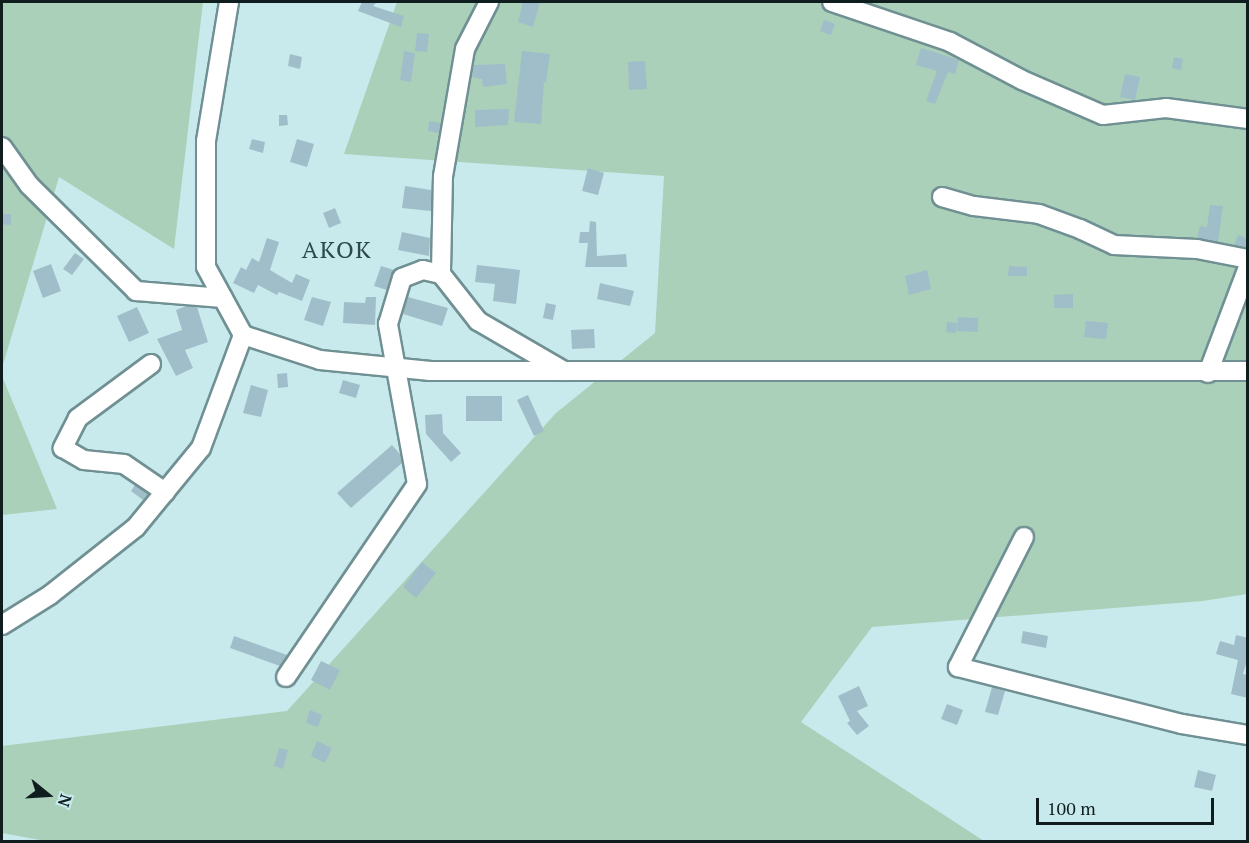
<!DOCTYPE html>
<style>
body{margin:0}
#map{position:relative;width:1249px;height:843px;overflow:hidden;background:#c8eaed;font-family:"PT Serif",serif}
div>[style]{position:absolute}
[style*='--x']{left:calc(var(--x)*1px);top:calc(var(--y)*1px);width:calc(var(--w)*1px);rotate:calc(var(--a)*1deg)}
.green>*{inset:0;background:#aad0b9}
.building>*{inset:0;background:#a0bec9}
.roads{filter:drop-shadow(2px 0 #709093) drop-shadow(-2px 0 #709093) drop-shadow(0 2px #709093) drop-shadow(0 -2px #709093)}
.minor>*{height:18px;margin:-9px;padding:0 9px;transform-origin:9px;border-radius:9px;background:#fff}
span{translate:-50% -50%;white-space:nowrap;text-align:center;line-height:1.15;-webkit-text-stroke:4.5px #c8eaed;paint-order:stroke}
.quarter-label{font-size:24px;color:#2c4a4c;letter-spacing:1.5px}
.frame{position:absolute;inset:0;border:3px solid #101d1e;pointer-events:none}
.north{position:absolute;left:18px;top:765px;width:60px;height:60px;-webkit-text-stroke:4px #c8eaed;paint-order:stroke;rotate:108deg;font-size:16px;font-weight:700;line-height:24px;text-align:center;color:#101d1e}
.north::after{content:'';display:block;margin:auto;width:21px;height:27px;background:#101d1e;clip-path:polygon(50% 0,100% 100%,50% 72%,0 100%)}
.scale{position:absolute;left:1036px;top:798px;width:178px;height:27px;box-sizing:border-box;border:3px solid #101d1e;border-top:0;padding-left:8px;font-size:18px;line-height:21px;white-space:nowrap;color:#101d1e;-webkit-text-stroke:4px #c8eaed;paint-order:stroke}
</style>
<div id="map">
<div class="green">
<i style="clip-path:polygon(2px 2px,203px 2px,174px 249px,59px 177px,2px 368px)"></i>
<i style="clip-path:polygon(397px 2px,1247px 2px,1247px 594px,1203px 601px,872px 627px,801px 722px,984px 841px,45px 841px,2px 833px,2px 746px,287px 711px,556px 413px,655px 333px,664px 176px,344px 154px)"></i>
<i style="clip-path:polygon(2px 376px,57px 509px,2px 515px)"></i>
</div>
<div class="building">
<i style="clip-path:polygon(362px 2px,377px 2px,373px 6px,404px 16px,401px 27px,358px 11px)"></i>
<i style="clip-path:polygon(523px 2px,540px 2px,533px 27px,518px 22px)"></i>
<i style="clip-path:polygon(824px 20px,835px 24px,831px 35px,820px 31px)"></i>
<i style="clip-path:polygon(417px 33px,429px 34px,427px 52px,415px 51px)"></i>
<i style="clip-path:polygon(921px 48px,959px 60px,955px 74px,948px 72px,935px 104px,926px 101px,937px 71px,916px 65px)"></i>
<i style="clip-path:polygon(404px 51px,415px 53px,411px 82px,400px 80px)"></i>
<i style="clip-path:polygon(522px 51px,550px 54px,546px 82px,544px 82px,541px 124px,514px 122px)"></i>
<i style="clip-path:polygon(290px 54px,302px 57px,300px 69px,288px 66px)"></i>
<i style="clip-path:polygon(1174px 57px,1183px 59px,1181px 70px,1172px 68px)"></i>
<i style="clip-path:polygon(645px 61px,647px 89px,629px 90px,628px 62px)"></i>
<i style="clip-path:polygon(505px 64px,507px 84px,483px 87px,482px 79px,472px 77px,474px 65px)"></i>
<i style="clip-path:polygon(1125px 74px,1140px 77px,1135px 100px,1120px 97px)"></i>
<i style="clip-path:polygon(509px 109px,508px 125px,475px 127px,475px 110px)"></i>
<i style="clip-path:polygon(279px 115px,287px 115px,288px 125px,279px 126px)"></i>
<i style="clip-path:polygon(429px 121px,441px 123px,439px 133px,428px 131px)"></i>
<i style="clip-path:polygon(252px 139px,265px 142px,263px 153px,249px 149px)"></i>
<i style="clip-path:polygon(297px 139px,314px 144px,307px 167px,290px 162px)"></i>
<i style="clip-path:polygon(588px 168px,604px 173px,598px 195px,582px 191px)"></i>
<i style="clip-path:polygon(405px 186px,431px 190px,431px 211px,402px 208px)"></i>
<i style="clip-path:polygon(1210px 205px,1223px 206px,1218px 242px,1197px 238px,1200px 226px,1207px 227px)"></i>
<i style="clip-path:polygon(335px 208px,341px 223px,329px 228px,323px 213px)"></i>
<i style="clip-path:polygon(2px 214px,11px 214px,11px 225px,2px 224px)"></i>
<i style="clip-path:polygon(590px 221px,596px 222px,597px 256px,626px 254px,627px 267px,585px 267px,588px 243px,579px 243px,580px 232px,589px 232px)"></i>
<i style="clip-path:polygon(402px 232px,430px 238px,429px 256px,398px 250px)"></i>
<i style="clip-path:polygon(1238px 235px,1248px 239px,1248px 247px,1234px 245px)"></i>
<i style="clip-path:polygon(267px 238px,279px 242px,270px 270px,292px 283px,296px 274px,310px 280px,302px 301px,279px 292px,277px 295px,258px 285px,254px 293px,233px 283px,241px 267px,246px 270px,252px 258px,259px 262px)"></i>
<i style="clip-path:polygon(75px 253px,84px 259px,72px 275px,63px 269px)"></i>
<i style="clip-path:polygon(51px 264px,61px 291px,43px 298px,33px 271px)"></i>
<i style="clip-path:polygon(477px 265px,520px 270px,516px 304px,493px 301px,495px 284px,475px 282px)"></i>
<i style="clip-path:polygon(381px 266px,394px 270px,387px 290px,374px 286px)"></i>
<i style="clip-path:polygon(1009px 266px,1027px 267px,1027px 276px,1008px 276px)"></i>
<i style="clip-path:polygon(927px 270px,931px 289px,909px 295px,905px 276px)"></i>
<i style="clip-path:polygon(600px 283px,634px 291px,630px 306px,597px 299px)"></i>
<i style="clip-path:polygon(1073px 294px,1073px 308px,1054px 308px,1054px 295px)"></i>
<i style="clip-path:polygon(312px 297px,331px 302px,323px 326px,304px 320px)"></i>
<i style="clip-path:polygon(366px 297px,376px 297px,375px 325px,343px 323px,344px 302px,365px 303px)"></i>
<i style="clip-path:polygon(408px 297px,448px 308px,442px 326px,403px 314px)"></i>
<i style="clip-path:polygon(546px 303px,556px 305px,553px 320px,543px 318px)"></i>
<i style="clip-path:polygon(186px 306px,197px 307px,208px 342px,185px 350px,193px 368px,176px 376px,157px 339px,182px 330px,176px 310px)"></i>
<i style="clip-path:polygon(137px 307px,149px 333px,129px 342px,117px 316px)"></i>
<i style="clip-path:polygon(958px 317px,978px 318px,978px 332px,957px 331px)"></i>
<i style="clip-path:polygon(1086px 321px,1108px 323px,1106px 339px,1084px 337px)"></i>
<i style="clip-path:polygon(947px 322px,957px 323px,956px 333px,946px 332px)"></i>
<i style="clip-path:polygon(594px 329px,595px 348px,572px 349px,571px 330px)"></i>
<i style="clip-path:polygon(287px 373px,288px 387px,278px 388px,277px 374px)"></i>
<i style="clip-path:polygon(343px 380px,360px 385px,356px 398px,339px 393px)"></i>
<i style="clip-path:polygon(251px 385px,268px 390px,261px 417px,243px 413px)"></i>
<i style="clip-path:polygon(528px 395px,544px 431px,534px 436px,517px 400px)"></i>
<i style="clip-path:polygon(466px 396px,502px 396px,502px 421px,466px 421px)"></i>
<i style="clip-path:polygon(442px 414px,443px 433px,461px 453px,451px 462px,426px 434px,425px 415px)"></i>
<i style="clip-path:polygon(392px 445px,400px 454px,402px 463px,351px 508px,337px 493px)"></i>
<i style="clip-path:polygon(135px 485px,148px 494px,143px 500px,131px 491px)"></i>
<i style="clip-path:polygon(422px 562px,436px 573px,416px 598px,403px 587px)"></i>
<i style="clip-path:polygon(1023px 631px,1048px 636px,1046px 648px,1021px 643px)"></i>
<i style="clip-path:polygon(1236px 635px,1248px 638px,1248px 657px,1243px 674px,1248px 675px,1248px 698px,1231px 694px,1238px 660px,1216px 654px,1220px 641px,1234px 645px)"></i>
<i style="clip-path:polygon(234px 636px,287px 655px,280px 666px,230px 648px)"></i>
<i style="clip-path:polygon(321px 661px,340px 670px,330px 690px,311px 680px)"></i>
<i style="clip-path:polygon(859px 686px,868px 706px,857px 711px,869px 726px,857px 735px,847px 723px,850px 721px,838px 696px)"></i>
<i style="clip-path:polygon(992px 687px,1005px 691px,998px 715px,985px 712px)"></i>
<i style="clip-path:polygon(947px 704px,963px 710px,957px 725px,941px 719px)"></i>
<i style="clip-path:polygon(310px 710px,322px 715px,318px 727px,306px 723px)"></i>
<i style="clip-path:polygon(317px 741px,332px 748px,325px 763px,311px 756px)"></i>
<i style="clip-path:polygon(279px 748px,288px 750px,283px 769px,274px 766px)"></i>
<i style="clip-path:polygon(1198px 770px,1216px 775px,1212px 791px,1194px 787px)"></i>
</div>
<div class="roads">
<div class="minor">
<i style="--x:229;--y:2;--w:141;--a:99.4"></i>
<i style="--x:206;--y:141;--w:126;--a:90"></i>
<i style="--x:206;--y:267;--w:77;--a:61.4"></i>
<i style="--x:243;--y:335;--w:81;--a:18"></i>
<i style="--x:320;--y:360;--w:111;--a:5.7"></i>
<i style="--x:430;--y:371;--w:818;--a:0"></i>
<i style="--x:489;--y:2;--w:53;--a:117.1"></i>
<i style="--x:465;--y:49;--w:129;--a:99.8"></i>
<i style="--x:443;--y:176;--w:98;--a:91.2"></i>
<i style="--x:441;--y:274;--w:60;--a:51.8"></i>
<i style="--x:478;--y:321;--w:99;--a:30.2"></i>
<i style="--x:832;--y:2;--w:125;--a:18.7"></i>
<i style="--x:950;--y:42;--w:81;--a:27.8"></i>
<i style="--x:1022;--y:80;--w:88;--a:23.4"></i>
<i style="--x:1103;--y:115;--w:63;--a:-6.3"></i>
<i style="--x:1166;--y:108;--w:83;--a:7.6"></i>
<i style="--x:2;--y:147;--w:47;--a:54.6"></i>
<i style="--x:29;--y:185;--w:151;--a:44.7"></i>
<i style="--x:136;--y:291;--w:87;--a:4.6"></i>
<i style="--x:942;--y:197;--w:33;--a:16"></i>
<i style="--x:974;--y:206;--w:65;--a:7"></i>
<i style="--x:1039;--y:214;--w:44;--a:20.1"></i>
<i style="--x:1080;--y:229;--w:38;--a:25"></i>
<i style="--x:1114;--y:245;--w:83;--a:2.8"></i>
<i style="--x:1197;--y:249;--w:52;--a:11.1"></i>
<i style="--x:151;--y:364;--w:91;--a:143.5"></i>
<i style="--x:78;--y:418;--w:34;--a:117"></i>
<i style="--x:63;--y:448;--w:24;--a:30"></i>
<i style="--x:84;--y:460;--w:40;--a:5.7"></i>
<i style="--x:124;--y:464;--w:50;--a:34.3"></i>
<i style="--x:1208;--y:373;--w:113;--a:-69.3"></i>
<i style="--x:1024;--y:537;--w:146;--a:116.9"></i>
<i style="--x:958;--y:667;--w:231;--a:14.3"></i>
<i style="--x:1182;--y:724;--w:67;--a:9.5"></i>
<i style="--x:2;--y:625;--w:57;--a:-32"></i>
<i style="--x:50;--y:595;--w:110;--a:-38.3"></i>
<i style="--x:136;--y:527;--w:102;--a:-50.6"></i>
<i style="--x:201;--y:448;--w:121;--a:-69.6"></i>
<i style="--x:286;--y:677;--w:233;--a:-55.8"></i>
<i style="--x:417;--y:484;--w:163;--a:-100.3"></i>
<i style="--x:388;--y:324;--w:48;--a:-73.1"></i>
<i style="--x:402;--y:278;--w:22;--a:-21"></i>
<i style="--x:423;--y:270;--w:18;--a:13"></i>
</div>
</div>
<div class="quarter-label">
<span style="left:337px;top:250px">AKOK</span>
</div>
<div class="frame"></div>
<div class="north">N</div>
<div class="scale">100 m</div>
</div>
